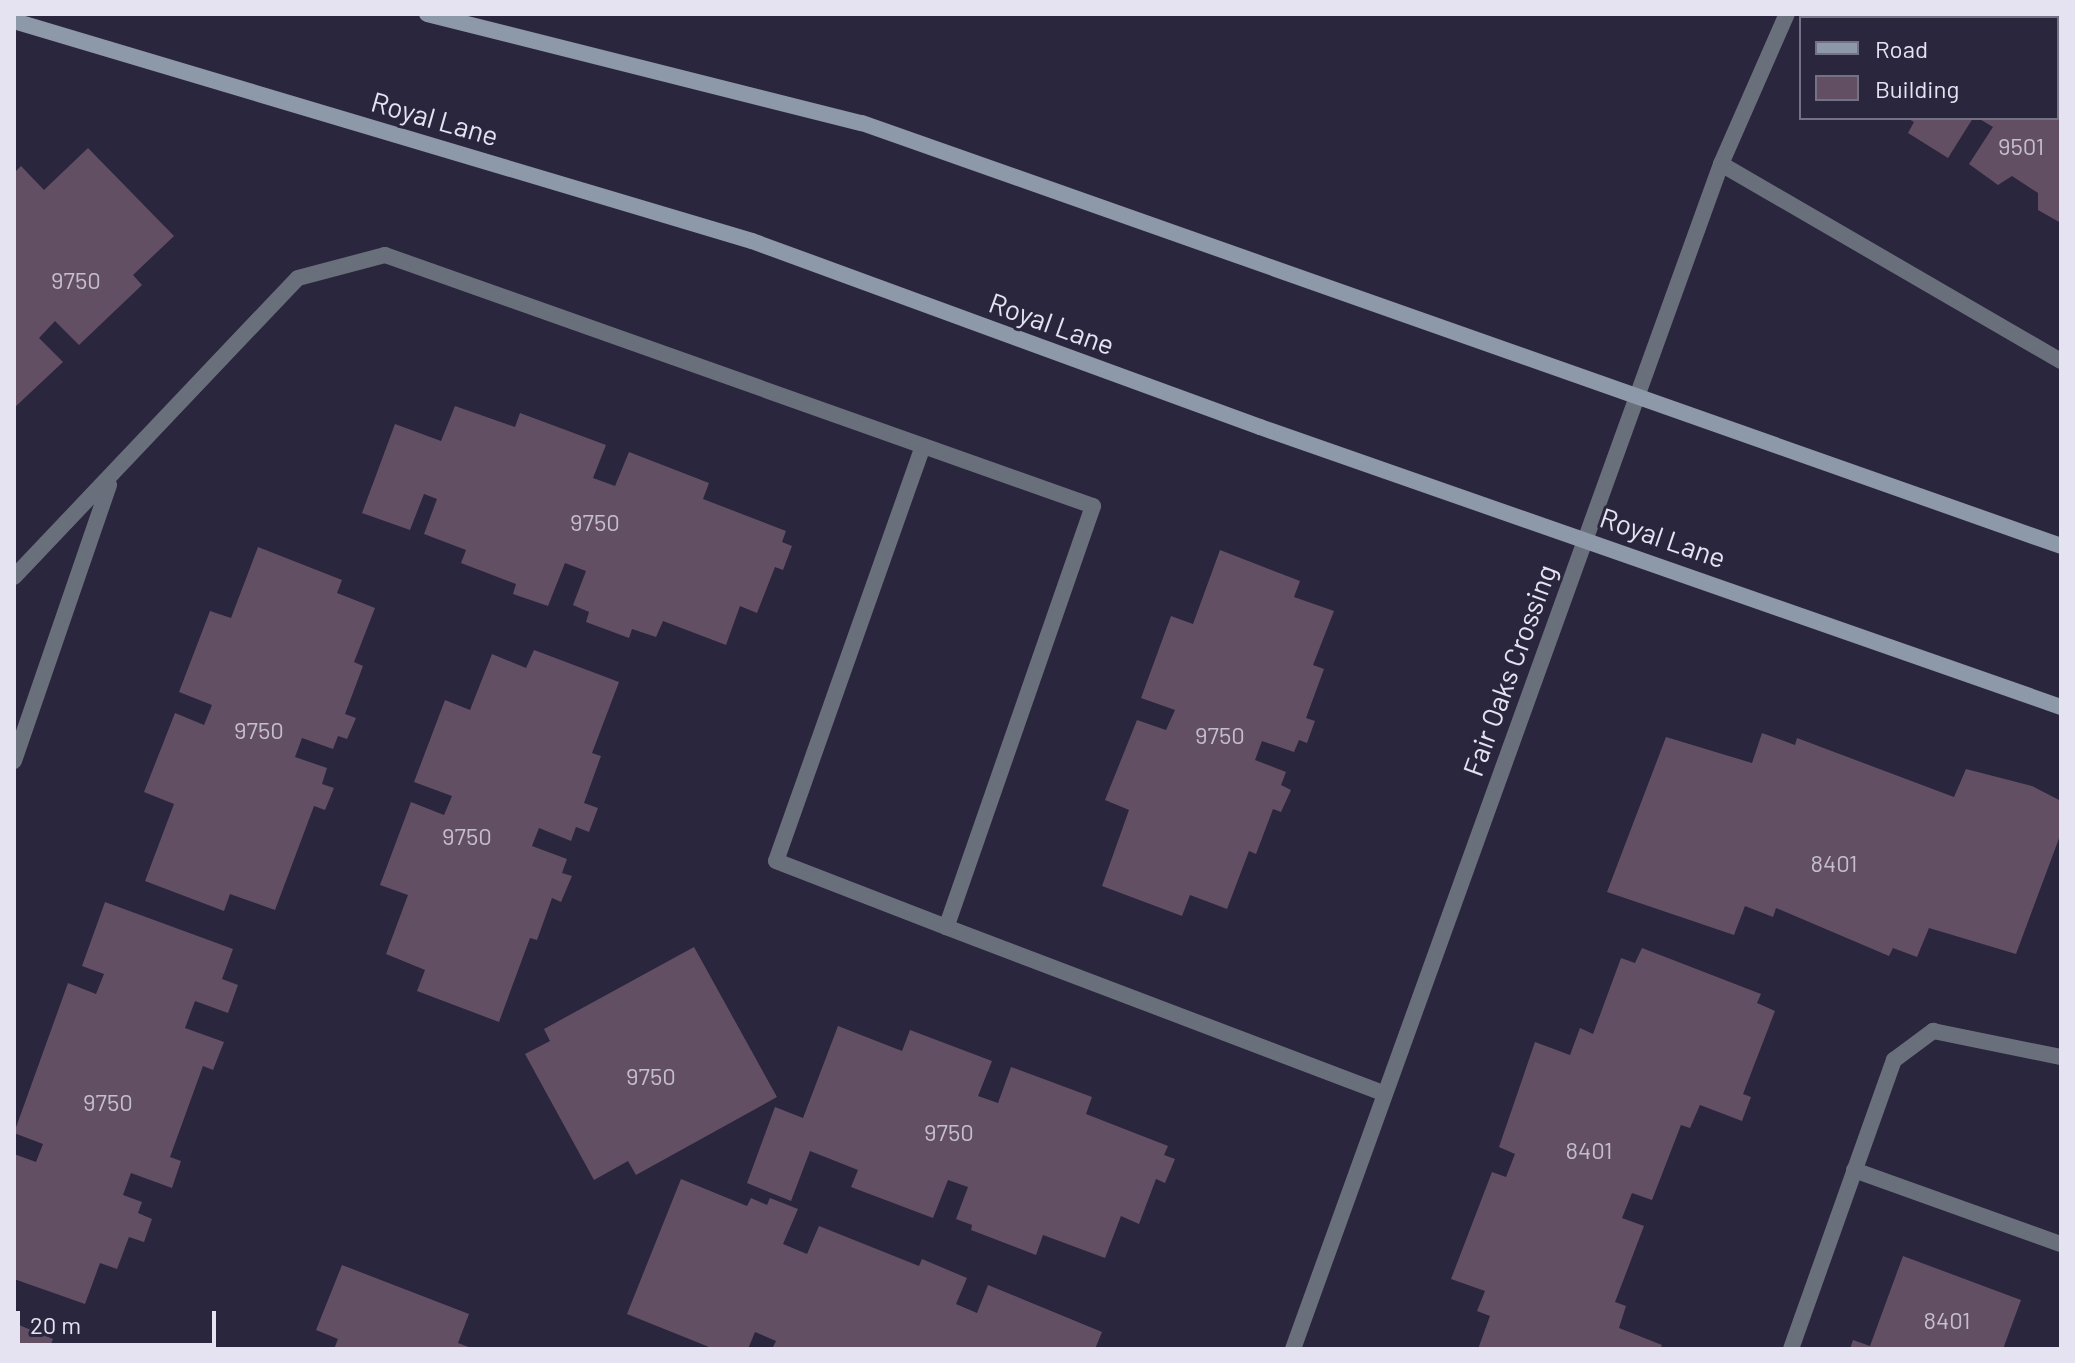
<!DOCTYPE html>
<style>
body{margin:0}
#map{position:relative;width:2075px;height:1363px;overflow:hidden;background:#2a263d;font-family:Barlow,sans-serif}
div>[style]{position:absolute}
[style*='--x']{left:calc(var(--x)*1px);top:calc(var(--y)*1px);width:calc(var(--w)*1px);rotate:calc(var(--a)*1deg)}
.building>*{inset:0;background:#634f64}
.service>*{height:16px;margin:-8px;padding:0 8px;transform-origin:8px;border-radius:8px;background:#69707b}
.tertiary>*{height:16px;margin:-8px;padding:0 8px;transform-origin:8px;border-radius:8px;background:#69707b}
.secondary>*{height:16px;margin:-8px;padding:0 8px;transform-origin:8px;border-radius:8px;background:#8d98a9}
span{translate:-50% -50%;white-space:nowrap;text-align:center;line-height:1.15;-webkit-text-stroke:6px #2a263d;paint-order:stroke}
.number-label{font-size:24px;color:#c4bece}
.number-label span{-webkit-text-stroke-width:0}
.street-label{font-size:28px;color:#e5e3f2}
.frame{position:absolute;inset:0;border:16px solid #e5e3f2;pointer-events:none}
.legend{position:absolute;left:1799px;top:16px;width:260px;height:104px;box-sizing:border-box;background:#2a263d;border:2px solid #757285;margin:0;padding:10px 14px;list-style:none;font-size:24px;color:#e5e3f2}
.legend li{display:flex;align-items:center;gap:16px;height:40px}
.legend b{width:40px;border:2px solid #757285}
.scale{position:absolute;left:16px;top:1311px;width:200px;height:36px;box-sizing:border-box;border:4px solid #e5e3f2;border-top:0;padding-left:10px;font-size:24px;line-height:28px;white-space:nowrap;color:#e5e3f2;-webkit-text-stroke:6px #2a263d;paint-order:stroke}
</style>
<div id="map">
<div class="building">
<i style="clip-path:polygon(1959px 14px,2002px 14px,2009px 18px,1956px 18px)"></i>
<i style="clip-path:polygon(2057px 48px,2061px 50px,2061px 223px,2038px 210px,2038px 193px,2012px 176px,1998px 185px,1969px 164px,1993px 127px,1978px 118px,2057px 118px)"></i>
<i style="clip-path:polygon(1907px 118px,1973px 118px,1948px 158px,1908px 133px,1914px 122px)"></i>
<i style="clip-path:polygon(88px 148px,174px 236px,133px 275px,142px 285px,79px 345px,55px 321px,39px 338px,63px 362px,14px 408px,14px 173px,21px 166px,44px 190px)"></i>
<i style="clip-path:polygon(455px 406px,515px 427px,520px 413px,606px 445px,593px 478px,615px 486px,629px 452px,709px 483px,703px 499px,786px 531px,782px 542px,792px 546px,783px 570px,775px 567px,757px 613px,740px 606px,726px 645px,663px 621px,656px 637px,632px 629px,629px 638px,586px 622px,589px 612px,573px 605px,586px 571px,565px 563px,548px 606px,513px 594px,516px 584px,461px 563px,466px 550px,424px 534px,437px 499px,424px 494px,410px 530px,362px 513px,395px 424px,441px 441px)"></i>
<i style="clip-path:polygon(258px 547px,342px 580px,337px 593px,375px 608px,354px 662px,363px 666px,345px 714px,356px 718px,347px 739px,338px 736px,333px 749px,302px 738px,295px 757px,327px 768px,322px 784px,334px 788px,325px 810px,314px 806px,275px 910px,230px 894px,224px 911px,145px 881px,174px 804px,144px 792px,175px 713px,204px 725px,212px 705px,179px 692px,210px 611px,231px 618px)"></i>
<i style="clip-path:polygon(1220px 550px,1300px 581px,1294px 597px,1334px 611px,1313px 665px,1324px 669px,1306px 718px,1315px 721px,1307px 743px,1299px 740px,1294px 752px,1262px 741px,1255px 760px,1286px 772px,1281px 785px,1291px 790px,1281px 812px,1273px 809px,1256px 854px,1249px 851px,1227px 909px,1190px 895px,1182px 916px,1102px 886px,1129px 810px,1105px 800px,1137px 720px,1166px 730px,1175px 710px,1141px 698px,1171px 616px,1193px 624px)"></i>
<i style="clip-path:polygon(534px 650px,619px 682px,592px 753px,601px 756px,584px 803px,598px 808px,589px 832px,576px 827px,571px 841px,539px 828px,532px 846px,567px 859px,562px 873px,572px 876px,561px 902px,552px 898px,537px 940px,530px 938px,499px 1022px,417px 991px,425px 970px,386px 954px,408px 895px,380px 885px,411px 802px,444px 815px,452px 796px,414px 782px,445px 700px,470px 710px,492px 654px,526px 668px)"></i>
<i style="clip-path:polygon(1762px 733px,1795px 745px,1797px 738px,1954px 797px,1966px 769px,2032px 786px,2061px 801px,2061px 833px,2016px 954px,1929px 928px,1917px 957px,1893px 948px,1889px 956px,1776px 908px,1773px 917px,1745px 906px,1734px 935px,1607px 892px,1666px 737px,1752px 763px)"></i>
<i style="clip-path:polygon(105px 902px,233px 949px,222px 979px,238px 985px,228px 1013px,195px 1001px,185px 1028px,224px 1042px,213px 1070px,203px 1066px,170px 1157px,181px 1161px,172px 1188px,131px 1173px,123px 1195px,142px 1202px,138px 1213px,152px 1219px,144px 1242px,129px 1237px,117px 1269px,100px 1263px,85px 1304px,14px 1279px,14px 1154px,36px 1162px,43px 1144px,14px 1133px,68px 983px,96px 994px,104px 974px,82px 966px)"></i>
<i style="clip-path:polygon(694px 947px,777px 1097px,636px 1175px,628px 1161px,594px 1180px,525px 1054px,550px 1041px,544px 1029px)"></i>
<i style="clip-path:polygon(1642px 948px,1761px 994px,1757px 1003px,1775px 1011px,1743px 1094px,1751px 1097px,1742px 1121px,1700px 1105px,1690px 1128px,1681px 1125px,1652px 1200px,1632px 1193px,1622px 1218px,1644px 1226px,1615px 1302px,1626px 1306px,1619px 1328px,1662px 1345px,1660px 1349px,1478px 1349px,1490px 1316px,1477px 1311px,1485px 1291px,1451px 1279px,1492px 1172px,1506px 1177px,1515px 1154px,1499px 1147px,1535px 1042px,1570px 1055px,1580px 1028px,1593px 1034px,1621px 958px,1635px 963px)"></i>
<i style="clip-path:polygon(838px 1026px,902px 1051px,910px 1030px,992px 1061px,978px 1096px,998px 1103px,1011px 1067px,1092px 1097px,1086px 1114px,1168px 1146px,1164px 1155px,1175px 1159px,1165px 1183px,1156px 1179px,1139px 1224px,1121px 1216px,1105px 1258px,1043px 1235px,1036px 1255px,971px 1230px,972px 1225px,956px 1219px,968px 1187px,948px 1180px,933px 1218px,851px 1187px,858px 1170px,810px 1151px,791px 1201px,747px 1183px,775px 1107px,803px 1118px)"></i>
<i style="clip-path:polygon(681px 1179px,747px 1206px,751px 1198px,767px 1205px,770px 1198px,798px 1209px,783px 1244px,807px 1254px,819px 1226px,919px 1266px,922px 1259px,967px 1278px,956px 1304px,977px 1313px,988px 1285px,1102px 1332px,1095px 1349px,772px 1349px,776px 1341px,755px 1332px,748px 1349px,714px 1349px,627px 1314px)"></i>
<i style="clip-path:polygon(1903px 1256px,2021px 1300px,2003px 1349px,1850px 1349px,1853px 1340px,1870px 1346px)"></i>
<i style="clip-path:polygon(342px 1265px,469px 1314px,458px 1343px,474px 1349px,334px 1349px,338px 1339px,316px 1330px)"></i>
<i style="clip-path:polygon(14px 1323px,53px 1339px,49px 1349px,14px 1349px)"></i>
</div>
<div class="service">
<i style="--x:1721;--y:164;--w:393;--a:30.1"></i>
<i style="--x:923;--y:446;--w:440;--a:109.5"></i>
<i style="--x:776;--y:861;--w:182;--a:21.2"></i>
<i style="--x:14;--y:577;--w:412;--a:-46.5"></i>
<i style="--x:298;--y:278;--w:90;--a:-14.8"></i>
<i style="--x:385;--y:255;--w:751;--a:19.52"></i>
<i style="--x:1093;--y:506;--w:446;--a:109.2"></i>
<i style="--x:946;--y:927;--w:468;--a:20.8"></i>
<i style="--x:14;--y:761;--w:292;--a:-71"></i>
<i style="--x:1854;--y:1170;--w:220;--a:19.7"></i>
<i style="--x:1791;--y:1349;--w:307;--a:-70.4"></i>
<i style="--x:1894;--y:1060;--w:49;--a:-36.6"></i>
<i style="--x:1933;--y:1031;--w:131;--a:11.5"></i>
</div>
<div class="tertiary">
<i style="--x:1293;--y:1349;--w:1260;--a:-70.14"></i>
<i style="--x:1721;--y:164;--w:164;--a:-66.3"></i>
</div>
<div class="secondary">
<i style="--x:427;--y:14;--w:448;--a:14.1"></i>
<i style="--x:862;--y:123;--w:1271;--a:19.43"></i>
<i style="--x:14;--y:21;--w:770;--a:16.6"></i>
<i style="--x:752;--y:241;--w:541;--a:20.11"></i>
<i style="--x:1260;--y:427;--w:849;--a:19.27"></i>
</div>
<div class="number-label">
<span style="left:2021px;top:146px">9501</span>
<span style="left:76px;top:280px">9750</span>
<span style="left:595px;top:522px">9750</span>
<span style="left:259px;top:730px">9750</span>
<span style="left:1220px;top:735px">9750</span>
<span style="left:467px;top:836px">9750</span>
<span style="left:1834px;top:863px">8401</span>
<span style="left:651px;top:1076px">9750</span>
<span style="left:108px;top:1102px">9750</span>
<span style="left:949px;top:1132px">9750</span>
<span style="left:1589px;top:1150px">8401</span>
<span style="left:1947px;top:1320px">8401</span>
</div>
<div class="street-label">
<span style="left:435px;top:118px;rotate:16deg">Royal Lane</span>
<span style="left:1052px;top:323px;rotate:20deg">Royal Lane</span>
<span style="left:1663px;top:537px;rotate:19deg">Royal Lane</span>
<span style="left:1509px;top:670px;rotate:-70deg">Fair Oaks Crossing</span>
</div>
<div class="frame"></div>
<ul class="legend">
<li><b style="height:10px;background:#8d98a9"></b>Road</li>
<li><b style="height:22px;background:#634f64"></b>Building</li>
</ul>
<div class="scale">20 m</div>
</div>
